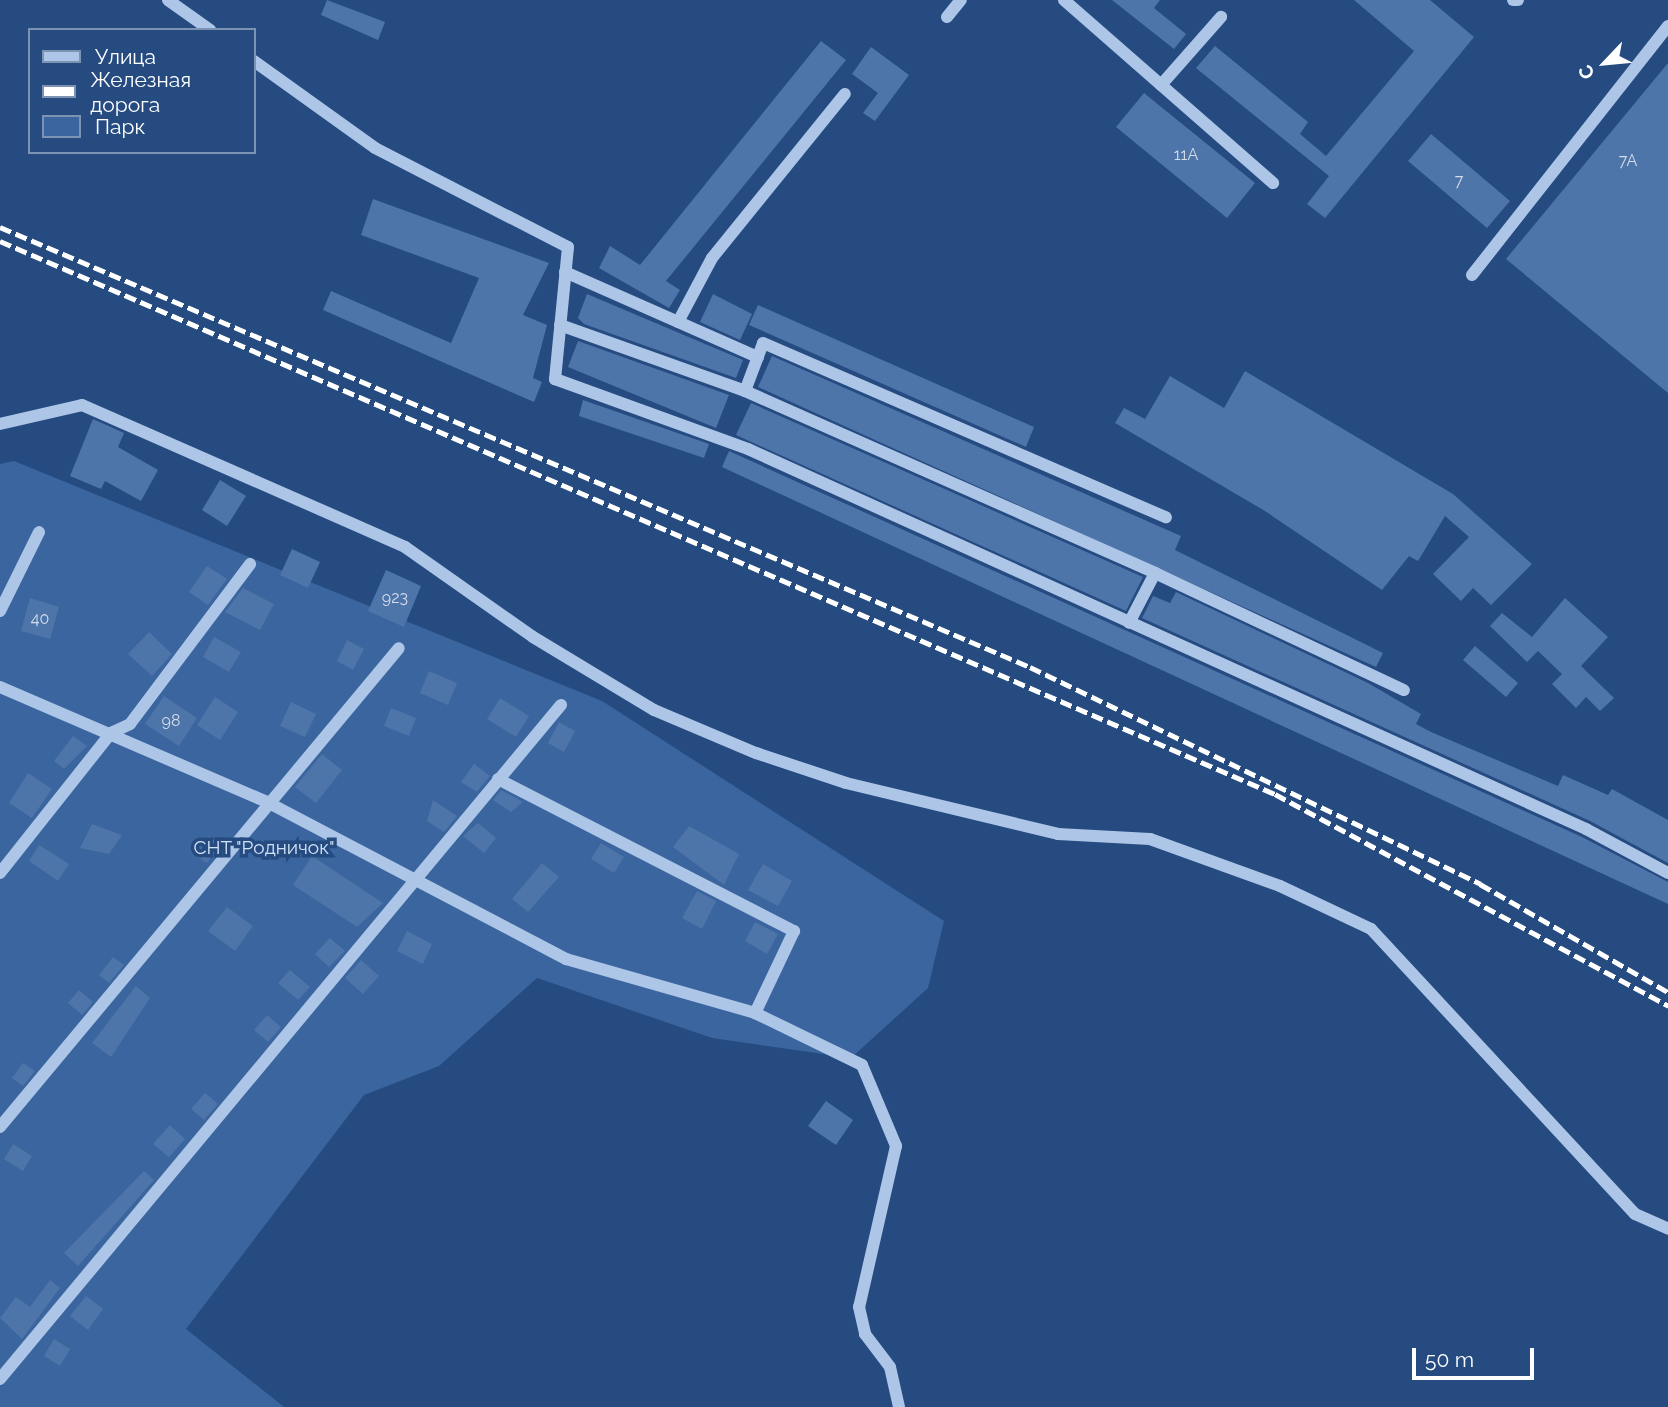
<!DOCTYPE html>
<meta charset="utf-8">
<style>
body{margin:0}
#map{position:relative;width:1668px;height:1407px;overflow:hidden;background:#254b81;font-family:Raleway,sans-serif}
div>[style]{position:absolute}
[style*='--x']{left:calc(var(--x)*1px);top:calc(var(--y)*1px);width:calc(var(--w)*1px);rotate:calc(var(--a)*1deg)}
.green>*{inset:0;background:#3a659e}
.building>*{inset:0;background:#4e75aa}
.minor>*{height:12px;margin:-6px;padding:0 6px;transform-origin:6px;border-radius:6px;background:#adc6e7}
.rail>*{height:5px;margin-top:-2.5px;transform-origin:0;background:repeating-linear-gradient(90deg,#fff 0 12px,transparent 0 17px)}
span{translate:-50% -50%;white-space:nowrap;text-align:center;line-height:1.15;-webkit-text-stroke:7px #254b81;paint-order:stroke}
.number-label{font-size:16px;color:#d3dcea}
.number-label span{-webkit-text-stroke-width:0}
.park-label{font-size:19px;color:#d0e0f5}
.legend{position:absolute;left:28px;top:28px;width:228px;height:126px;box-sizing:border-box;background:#254b81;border:2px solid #7c93b3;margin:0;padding:9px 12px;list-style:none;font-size:21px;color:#fff}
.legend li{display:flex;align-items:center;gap:14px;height:35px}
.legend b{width:35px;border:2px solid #7c93b3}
.north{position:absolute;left:1570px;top:28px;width:70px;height:70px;-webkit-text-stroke:5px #254b81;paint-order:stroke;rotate:244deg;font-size:19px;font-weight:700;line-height:28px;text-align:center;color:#fff}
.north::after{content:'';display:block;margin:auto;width:24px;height:32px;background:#fff;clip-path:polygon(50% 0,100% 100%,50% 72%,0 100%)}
.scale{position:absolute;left:1412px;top:1348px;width:122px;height:32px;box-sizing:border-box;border:4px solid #fff;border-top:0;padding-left:9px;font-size:21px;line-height:24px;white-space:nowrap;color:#fff;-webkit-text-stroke:5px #254b81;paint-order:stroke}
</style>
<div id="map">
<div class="green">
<i style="clip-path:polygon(14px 461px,602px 701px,944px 921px,928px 988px,851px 1058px,712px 1038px,537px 978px,439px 1066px,364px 1095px,186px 1329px,284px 1407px,0 1407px,0 464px)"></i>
</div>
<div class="building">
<i style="clip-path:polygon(327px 0,385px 22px,378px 40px,321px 15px)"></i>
<i style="clip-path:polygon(1112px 0,1160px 0,1154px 8px,1186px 34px,1174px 49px)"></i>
<i style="clip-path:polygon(1354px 0,1430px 0,1474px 37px,1325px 218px,1307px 204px,1329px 176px,1196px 68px,1215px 46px,1308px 122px,1300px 134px,1326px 156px,1414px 51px)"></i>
<i style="clip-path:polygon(821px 41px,846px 60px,666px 281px,680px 290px,669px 308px,599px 268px,610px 246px,640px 265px)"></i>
<i style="clip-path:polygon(871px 47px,909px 75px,875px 121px,863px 113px,878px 93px,852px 74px)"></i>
<i style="clip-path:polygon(1668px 63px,1668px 393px,1506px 259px)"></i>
<i style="clip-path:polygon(1144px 93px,1255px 183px,1227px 218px,1116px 127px)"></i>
<i style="clip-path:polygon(1431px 134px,1510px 201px,1487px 228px,1408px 161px)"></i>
<i style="clip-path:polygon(373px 199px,549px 263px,523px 315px,547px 325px,533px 378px,542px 382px,534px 402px,323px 310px,331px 291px,451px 343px,479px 278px,361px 235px)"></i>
<i style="clip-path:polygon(587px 294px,743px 360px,736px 378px,584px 324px,578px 318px)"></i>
<i style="clip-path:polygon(713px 294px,752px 314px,740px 340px,700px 322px)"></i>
<i style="clip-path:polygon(758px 305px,1034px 427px,1026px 447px,749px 325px)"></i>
<i style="clip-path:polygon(578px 341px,729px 395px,716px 428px,568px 367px)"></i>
<i style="clip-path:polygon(772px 356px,1181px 536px,1175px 550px,1383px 653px,1376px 667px,758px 387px)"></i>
<i style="clip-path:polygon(1245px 371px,1453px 494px,1532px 564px,1491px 605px,1473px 588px,1461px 601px,1433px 574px,1469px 537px,1445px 516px,1418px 561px,1409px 556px,1382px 590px,1265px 511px,1115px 423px,1124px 408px,1145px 419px,1170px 376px,1224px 408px)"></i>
<i style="clip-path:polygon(583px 400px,709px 444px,704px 458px,579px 416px)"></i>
<i style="clip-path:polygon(751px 403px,1143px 577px,1126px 611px,736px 435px)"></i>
<i style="clip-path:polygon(93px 419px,124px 433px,118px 447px,158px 470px,141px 501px,105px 481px,101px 489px,70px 476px)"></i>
<i style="clip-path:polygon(729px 451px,1582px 837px,1668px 882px,1668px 904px,722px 467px)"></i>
<i style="clip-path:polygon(220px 480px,246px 496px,227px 526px,202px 510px)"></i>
<i style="clip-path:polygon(292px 549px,320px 562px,308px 588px,280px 575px)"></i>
<i style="clip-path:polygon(207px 566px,227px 579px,208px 605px,189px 592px)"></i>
<i style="clip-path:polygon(386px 570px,421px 586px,404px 627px,368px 611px)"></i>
<i style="clip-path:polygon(243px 588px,274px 604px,260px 630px,225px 612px)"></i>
<i style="clip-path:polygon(1176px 592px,1368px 683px,1421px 714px,1416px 724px,1431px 732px,1558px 786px,1563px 775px,1608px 795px,1612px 789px,1668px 820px,1668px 863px,1590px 821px,1142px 618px,1153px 596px,1170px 603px)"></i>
<i style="clip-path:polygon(30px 598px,59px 607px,50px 639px,21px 631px)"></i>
<i style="clip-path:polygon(1565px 598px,1608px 637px,1581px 666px,1614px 698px,1600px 711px,1586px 697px,1576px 708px,1552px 684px,1562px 674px,1538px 651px,1527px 662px,1490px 626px,1502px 613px,1532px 637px)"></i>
<i style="clip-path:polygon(149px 632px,172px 654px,152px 676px,128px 654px)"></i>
<i style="clip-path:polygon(214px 637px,241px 652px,229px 672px,203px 657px)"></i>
<i style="clip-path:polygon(347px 640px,364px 649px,353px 670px,337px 661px)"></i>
<i style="clip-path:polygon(1475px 646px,1518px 683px,1506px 697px,1463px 660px)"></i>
<i style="clip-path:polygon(429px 671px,457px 683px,448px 705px,420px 693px)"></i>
<i style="clip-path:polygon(164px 696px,197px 718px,179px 746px,145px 724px)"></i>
<i style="clip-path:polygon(215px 697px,238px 712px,220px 740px,197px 725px)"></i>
<i style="clip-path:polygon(500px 698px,529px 716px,516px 737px,487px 719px)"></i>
<i style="clip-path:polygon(291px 702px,316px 714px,305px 737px,280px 726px)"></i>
<i style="clip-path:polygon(391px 708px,416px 718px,409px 736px,384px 726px)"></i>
<i style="clip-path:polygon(559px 722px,575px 731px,564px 752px,548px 743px)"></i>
<i style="clip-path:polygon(73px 736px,87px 746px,64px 769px,54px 761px)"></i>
<i style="clip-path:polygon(322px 754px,342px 770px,316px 803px,295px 787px)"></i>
<i style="clip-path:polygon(474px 764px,490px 776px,477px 792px,461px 782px)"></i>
<i style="clip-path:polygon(28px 773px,52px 789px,32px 818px,9px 803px)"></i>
<i style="clip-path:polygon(501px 790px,523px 802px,511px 812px,493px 800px)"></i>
<i style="clip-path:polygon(433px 800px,457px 816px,444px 832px,427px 821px)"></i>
<i style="clip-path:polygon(478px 823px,496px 838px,484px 853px,463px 836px)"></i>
<i style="clip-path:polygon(92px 824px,122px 835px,109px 854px,80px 848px)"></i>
<i style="clip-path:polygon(689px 826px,739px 854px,724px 885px,673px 847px)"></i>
<i style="clip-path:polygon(208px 836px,220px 844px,207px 863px,196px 856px)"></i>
<i style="clip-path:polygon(601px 843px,624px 857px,614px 873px,591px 859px)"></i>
<i style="clip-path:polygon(39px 845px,69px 864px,58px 881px,29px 861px)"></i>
<i style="clip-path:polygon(312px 856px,383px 903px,357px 927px,293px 885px)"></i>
<i style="clip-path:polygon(542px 863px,559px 877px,528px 912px,512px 899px)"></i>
<i style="clip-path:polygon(763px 864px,792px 881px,778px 906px,748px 890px)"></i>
<i style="clip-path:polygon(697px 891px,716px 901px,702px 929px,682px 918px)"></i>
<i style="clip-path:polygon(227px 907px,253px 926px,235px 951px,208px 931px)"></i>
<i style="clip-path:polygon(755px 922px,778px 934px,767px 954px,745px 941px)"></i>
<i style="clip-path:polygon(407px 931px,432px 944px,423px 964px,397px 951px)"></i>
<i style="clip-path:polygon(330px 938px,345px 951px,329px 967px,315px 954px)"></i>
<i style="clip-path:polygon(113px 957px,124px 965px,109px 983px,99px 975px)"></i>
<i style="clip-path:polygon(361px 960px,379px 976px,363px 994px,345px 978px)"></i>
<i style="clip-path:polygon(290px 970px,310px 987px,298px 1000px,278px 983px)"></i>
<i style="clip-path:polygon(136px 986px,150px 998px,111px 1057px,92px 1043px)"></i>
<i style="clip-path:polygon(79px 990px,93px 1002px,82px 1015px,68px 1003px)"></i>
<i style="clip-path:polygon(267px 1015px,281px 1027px,268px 1042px,254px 1030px)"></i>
<i style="clip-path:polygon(23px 1063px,35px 1071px,23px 1086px,12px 1078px)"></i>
<i style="clip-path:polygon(205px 1093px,218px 1104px,204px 1120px,191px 1109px)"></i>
<i style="clip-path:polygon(826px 1101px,853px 1120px,836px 1145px,808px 1126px)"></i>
<i style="clip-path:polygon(170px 1125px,185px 1139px,169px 1157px,153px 1144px)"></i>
<i style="clip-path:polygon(13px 1144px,32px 1156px,23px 1171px,4px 1159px)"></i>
<i style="clip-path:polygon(144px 1171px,154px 1180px,78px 1266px,64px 1253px)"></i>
<i style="clip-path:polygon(50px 1280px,60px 1288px,22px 1339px,0 1318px,16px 1297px,30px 1307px)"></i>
<i style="clip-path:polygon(86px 1296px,103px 1309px,88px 1330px,70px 1316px)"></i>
<i style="clip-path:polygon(54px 1339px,70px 1349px,60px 1366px,44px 1356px)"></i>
</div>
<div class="minor">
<i style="--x:168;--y:0;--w:52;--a:35.5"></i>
<i style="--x:1064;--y:0;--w:278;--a:41.2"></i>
<i style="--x:1513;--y:0;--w:5;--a:0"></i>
<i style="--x:947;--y:17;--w:22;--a:-51"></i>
<i style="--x:254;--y:61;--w:149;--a:35.7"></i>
<i style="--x:375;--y:148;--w:217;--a:27.2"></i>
<i style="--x:568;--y:247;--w:133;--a:95.6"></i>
<i style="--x:555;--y:379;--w:205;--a:19.9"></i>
<i style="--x:748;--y:449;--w:920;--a:24.39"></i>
<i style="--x:1586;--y:829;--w:93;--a:28.2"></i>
<i style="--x:1161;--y:85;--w:91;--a:-48.6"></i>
<i style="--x:565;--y:272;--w:211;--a:23.8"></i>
<i style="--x:1472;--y:275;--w:317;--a:-51.8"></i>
<i style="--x:678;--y:322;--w:72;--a:-62"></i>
<i style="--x:712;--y:258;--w:211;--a:-51"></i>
<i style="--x:560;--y:325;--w:196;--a:19.6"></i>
<i style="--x:745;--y:391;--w:449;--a:23.9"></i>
<i style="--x:1155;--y:573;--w:56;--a:117.5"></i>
<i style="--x:745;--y:391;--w:51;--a:-69.4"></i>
<i style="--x:763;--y:343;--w:439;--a:23.4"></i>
<i style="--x:0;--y:424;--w:84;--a:-13"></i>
<i style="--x:82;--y:405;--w:353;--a:23.7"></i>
<i style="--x:405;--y:547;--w:156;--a:35.1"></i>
<i style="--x:533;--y:637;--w:141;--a:31.1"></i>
<i style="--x:654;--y:710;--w:111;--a:22.9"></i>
<i style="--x:756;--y:753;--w:95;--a:18.4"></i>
<i style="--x:846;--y:783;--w:218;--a:13.5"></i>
<i style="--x:1058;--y:834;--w:92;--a:3.1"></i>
<i style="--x:1150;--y:839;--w:138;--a:19.9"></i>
<i style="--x:1280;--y:886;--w:101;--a:25.3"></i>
<i style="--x:1371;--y:929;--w:388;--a:47.2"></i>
<i style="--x:1635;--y:1214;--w:36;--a:24"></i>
<i style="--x:1155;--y:573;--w:275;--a:25.2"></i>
<i style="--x:0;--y:611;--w:88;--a:-63.7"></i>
<i style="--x:0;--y:687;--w:291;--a:23.3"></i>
<i style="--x:267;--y:802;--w:338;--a:27.7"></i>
<i style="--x:566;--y:959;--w:197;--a:15.9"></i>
<i style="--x:755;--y:1013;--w:119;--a:25.9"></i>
<i style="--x:862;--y:1065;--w:88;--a:67.2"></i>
<i style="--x:896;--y:1146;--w:165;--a:102.9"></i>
<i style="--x:859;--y:1307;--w:28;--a:77"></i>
<i style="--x:865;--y:1334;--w:41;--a:52.9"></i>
<i style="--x:890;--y:1367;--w:41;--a:77.3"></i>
<i style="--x:498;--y:779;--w:333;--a:27.2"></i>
<i style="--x:794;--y:931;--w:91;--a:115.4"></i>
<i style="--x:0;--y:873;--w:179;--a:-51.6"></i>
<i style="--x:111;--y:733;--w:21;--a:-25"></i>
<i style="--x:130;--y:724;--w:200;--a:-53.1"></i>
<i style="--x:0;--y:1127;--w:623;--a:-50.21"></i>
<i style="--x:0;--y:1379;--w:877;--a:-50.23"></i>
</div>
<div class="rail">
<i style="--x:0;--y:227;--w:1120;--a:23.13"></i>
<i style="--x:1030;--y:667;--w:500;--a:25.7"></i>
<i style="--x:1480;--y:884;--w:217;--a:29.9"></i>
<i style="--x:0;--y:241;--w:1390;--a:23.45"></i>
<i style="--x:1275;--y:794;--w:447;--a:28.3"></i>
</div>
<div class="number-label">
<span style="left:1186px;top:155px">11А</span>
<span style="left:1628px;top:161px">7А</span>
<span style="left:1459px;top:181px">7</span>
<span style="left:395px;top:598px">923</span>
<span style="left:40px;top:619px">40</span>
<span style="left:171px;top:721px">98</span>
</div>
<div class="park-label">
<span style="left:264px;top:848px">СНТ "Родничок"</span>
</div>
<ul class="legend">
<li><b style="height:9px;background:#adc6e7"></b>Улица</li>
<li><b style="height:9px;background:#fff"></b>Железная дорога</li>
<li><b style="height:19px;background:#3a659e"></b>Парк</li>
</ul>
<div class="north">С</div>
<div class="scale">50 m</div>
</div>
